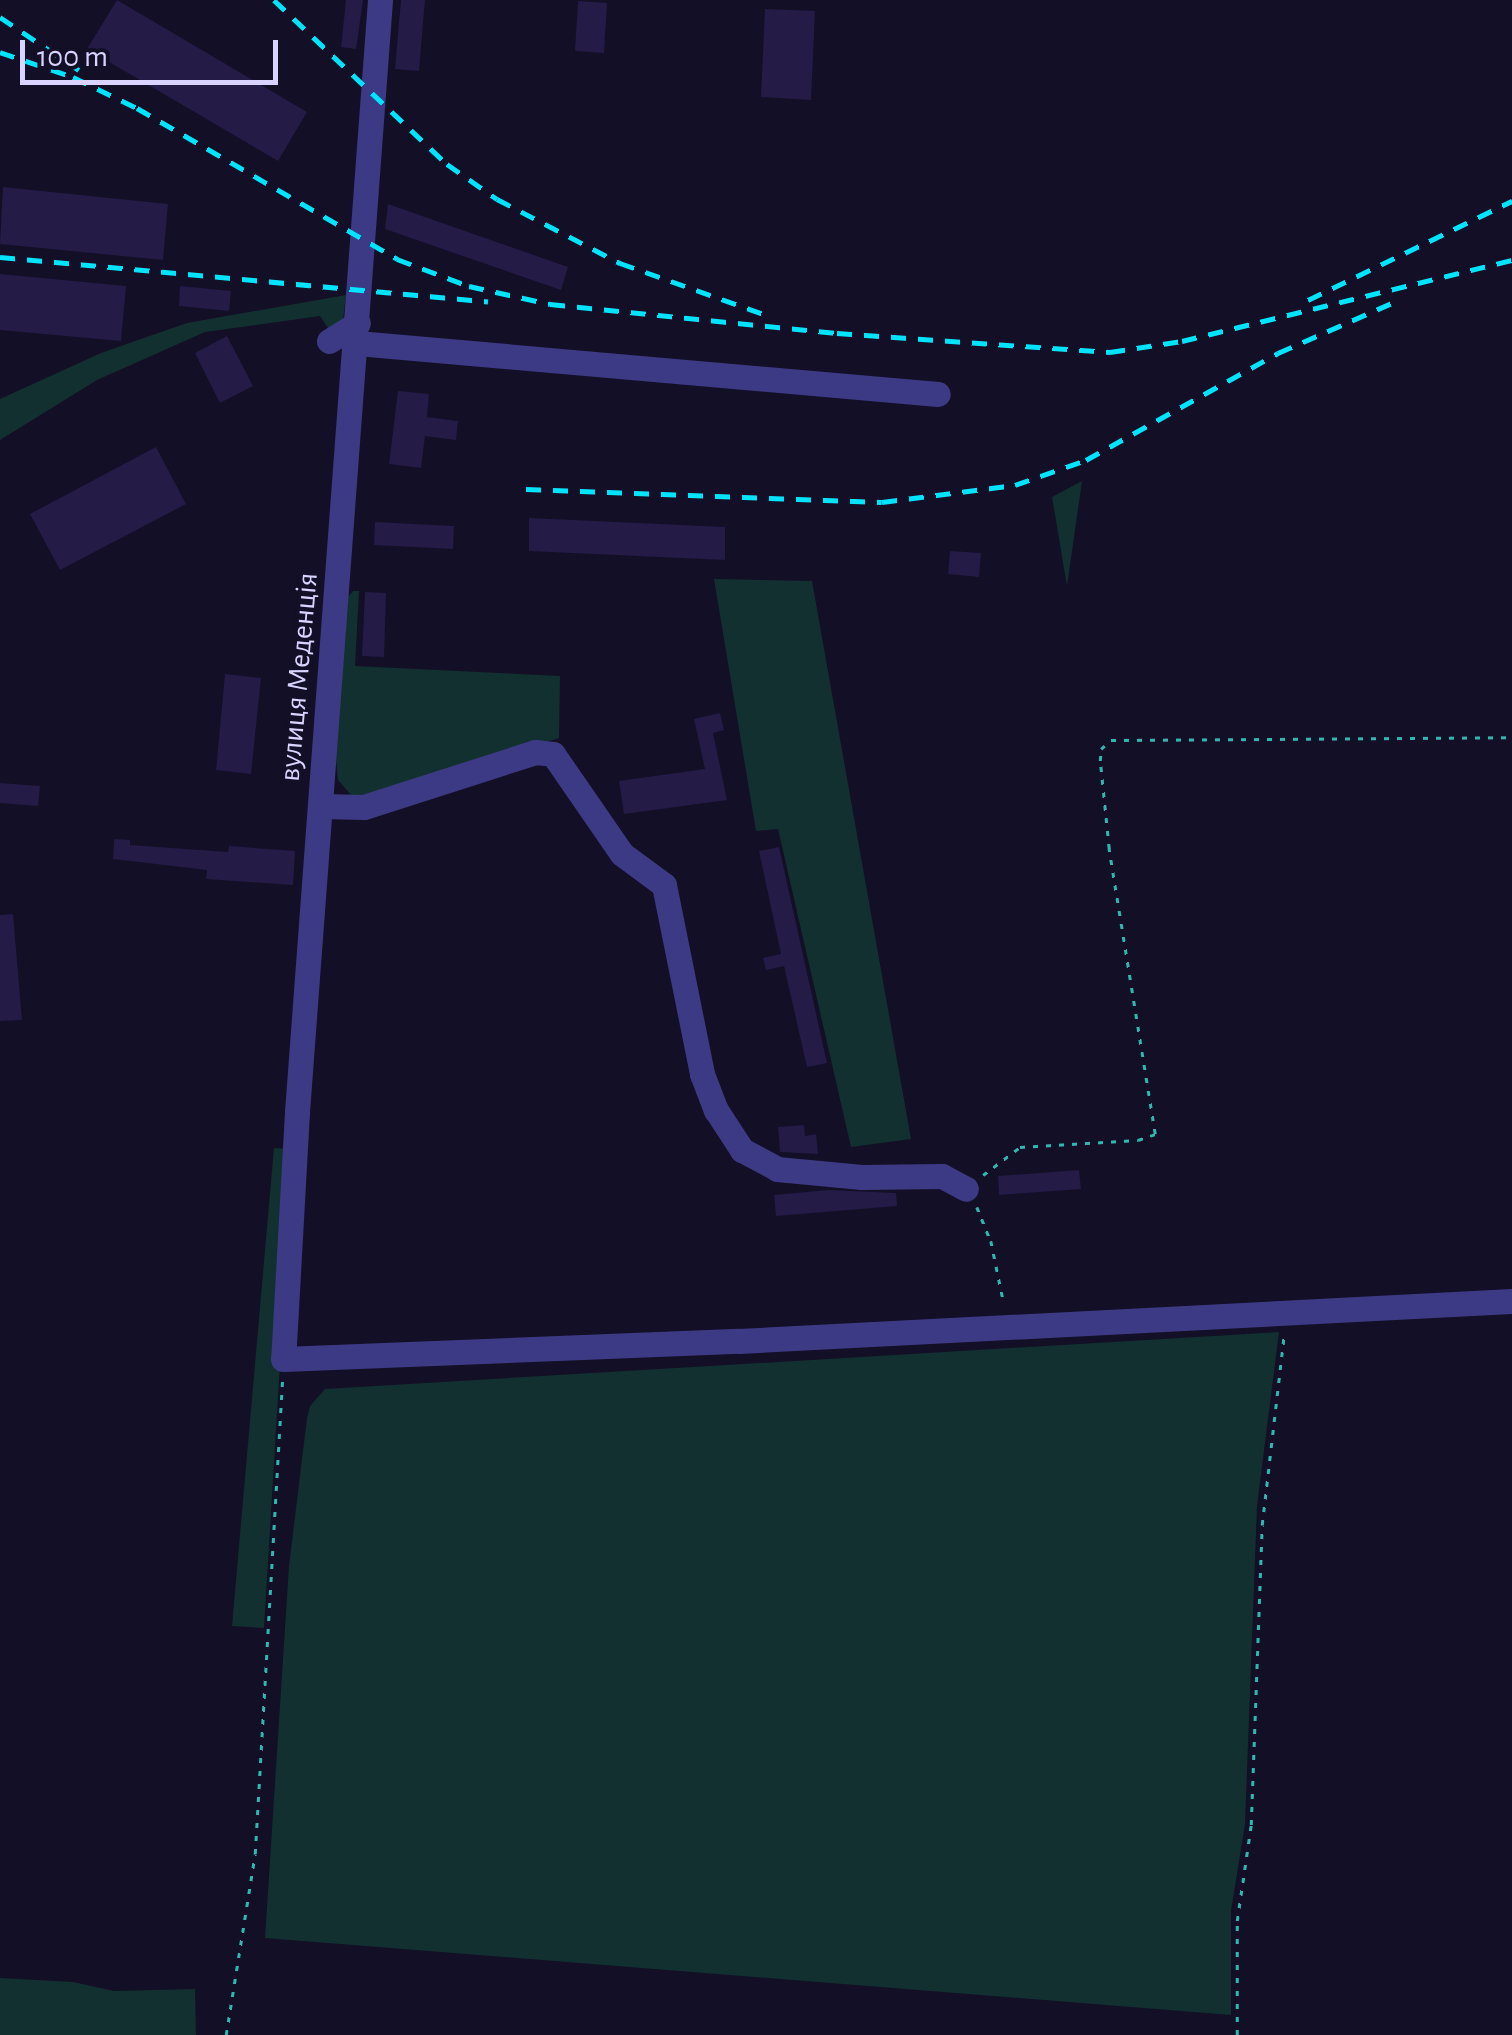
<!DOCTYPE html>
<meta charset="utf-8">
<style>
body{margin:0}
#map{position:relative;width:1512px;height:2035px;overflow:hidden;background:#130f26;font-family:"Alegreya Sans",sans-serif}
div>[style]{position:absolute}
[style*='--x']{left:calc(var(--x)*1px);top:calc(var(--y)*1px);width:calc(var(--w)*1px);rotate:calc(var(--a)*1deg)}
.green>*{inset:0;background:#12302f}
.building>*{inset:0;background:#241b47}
.path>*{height:2.5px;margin-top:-1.25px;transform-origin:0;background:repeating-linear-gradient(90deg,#2fb8b0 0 5px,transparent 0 13px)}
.minor>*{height:25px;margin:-12.5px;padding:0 12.5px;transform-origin:12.5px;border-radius:12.5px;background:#3d3a85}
.rail>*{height:5px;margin-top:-2.5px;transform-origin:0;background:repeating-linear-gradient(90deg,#00e5ff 0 15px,transparent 0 27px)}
span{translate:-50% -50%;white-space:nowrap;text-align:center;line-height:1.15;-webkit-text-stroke:8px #130f26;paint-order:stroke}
.street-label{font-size:30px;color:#d9d4ff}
.scale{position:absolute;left:20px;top:40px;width:258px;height:45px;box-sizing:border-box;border:5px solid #d9d4ff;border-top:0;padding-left:12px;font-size:30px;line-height:35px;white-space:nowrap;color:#d9d4ff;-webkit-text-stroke:8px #130f26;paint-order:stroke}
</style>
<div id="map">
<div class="green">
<i style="clip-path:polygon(346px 295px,343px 320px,330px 331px,320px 316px,205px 332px,97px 380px,0 440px,0 399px,101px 353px,187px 323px)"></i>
<i style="clip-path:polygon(1082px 481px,1067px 586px,1052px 497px)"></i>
<i style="clip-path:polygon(714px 579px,812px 581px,911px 1139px,851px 1147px,778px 829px,756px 831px)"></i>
<i style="clip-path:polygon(353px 591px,359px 591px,355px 666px,560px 676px,559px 738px,370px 797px,352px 796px,338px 780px,336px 759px,347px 598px)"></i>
<i style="clip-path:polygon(274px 1148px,293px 1149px,264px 1628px,232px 1626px)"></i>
<i style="clip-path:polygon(1279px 1332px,1257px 1506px,1245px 1824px,1231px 1911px,1231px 2015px,265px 1938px,289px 1566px,307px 1418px,310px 1406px,325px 1389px)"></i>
<i style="clip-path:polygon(0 1978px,73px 1982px,114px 1991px,195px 1989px,196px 2035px,0 2035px)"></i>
</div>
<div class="building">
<i style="clip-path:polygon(117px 0,307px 112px,278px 161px,87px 49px)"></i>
<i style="clip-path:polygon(346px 0,363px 0,356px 49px,341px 47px)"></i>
<i style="clip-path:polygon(401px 0,425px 0,419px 71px,395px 69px)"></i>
<i style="clip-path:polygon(578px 1px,607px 3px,604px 53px,575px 51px)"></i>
<i style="clip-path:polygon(765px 9px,815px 11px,811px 100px,761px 97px)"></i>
<i style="clip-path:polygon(3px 187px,168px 204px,163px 260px,0 244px)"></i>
<i style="clip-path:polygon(388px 204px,568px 267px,561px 290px,385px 229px)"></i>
<i style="clip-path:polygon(0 274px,126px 286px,121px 341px,0 330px)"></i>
<i style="clip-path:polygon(180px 286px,231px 291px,229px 311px,179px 306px)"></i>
<i style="clip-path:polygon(227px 336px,253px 386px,220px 403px,195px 353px)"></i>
<i style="clip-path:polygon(398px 391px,429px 394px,427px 417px,458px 421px,456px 440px,425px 436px,421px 468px,389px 464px)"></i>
<i style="clip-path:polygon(156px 447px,186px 504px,60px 570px,30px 514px)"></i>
<i style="clip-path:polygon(529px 518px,725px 527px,725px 560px,529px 551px)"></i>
<i style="clip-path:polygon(375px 522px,454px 526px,453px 549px,374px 545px)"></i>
<i style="clip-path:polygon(950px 551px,981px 553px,979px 577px,948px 574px)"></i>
<i style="clip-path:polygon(365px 592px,386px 593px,384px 657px,362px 656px)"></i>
<i style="clip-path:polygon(225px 674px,261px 678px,251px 774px,216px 770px)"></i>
<i style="clip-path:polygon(720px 713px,724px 730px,713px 733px,727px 800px,624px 814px,619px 781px,705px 769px,694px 719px)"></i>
<i style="clip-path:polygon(0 783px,40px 786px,38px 806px,0 803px)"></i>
<i style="clip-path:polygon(114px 839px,130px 840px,130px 845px,228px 852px,229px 846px,295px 851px,293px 885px,206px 879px,207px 870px,113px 859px)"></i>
<i style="clip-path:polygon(779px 847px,827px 1063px,807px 1067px,784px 966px,766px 970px,763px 958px,781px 954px,759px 851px)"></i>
<i style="clip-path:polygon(13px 914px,22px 1020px,0 1021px,0 915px)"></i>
<i style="clip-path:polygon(804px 1125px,805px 1136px,816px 1134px,818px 1154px,780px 1152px,778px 1127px)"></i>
<i style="clip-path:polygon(1079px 1170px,1081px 1189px,999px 1195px,998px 1176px)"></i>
<i style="clip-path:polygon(828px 1190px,896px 1193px,897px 1206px,776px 1216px,774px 1195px)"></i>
</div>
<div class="path">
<i style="--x:983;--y:1175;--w:46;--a:-37.1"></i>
<i style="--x:1020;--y:1147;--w:118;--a:-3.4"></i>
<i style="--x:1138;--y:1140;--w:18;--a:-19"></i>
<i style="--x:1155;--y:1134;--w:289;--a:-99.2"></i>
<i style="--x:1109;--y:849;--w:88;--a:-95.8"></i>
<i style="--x:1100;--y:761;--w:12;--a:-85"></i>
<i style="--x:1101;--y:749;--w:13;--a:-42"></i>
<i style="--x:1111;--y:740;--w:401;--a:-0.4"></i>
<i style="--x:977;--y:1207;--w:37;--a:68"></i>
<i style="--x:991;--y:1241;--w:64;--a:78.3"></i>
<i style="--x:226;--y:2035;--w:183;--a:-80.9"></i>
<i style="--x:255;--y:1854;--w:475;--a:-86.7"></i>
<i style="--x:1237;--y:2035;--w:114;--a:-90"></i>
<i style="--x:1237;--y:1921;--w:97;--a:-81.7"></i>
<i style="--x:1251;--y:1825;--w:300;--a:-87.9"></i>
<i style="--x:1262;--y:1525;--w:192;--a:-83.4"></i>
</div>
<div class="minor">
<i style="--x:380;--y:0;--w:1115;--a:94.27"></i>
<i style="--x:297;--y:1112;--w:247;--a:93.2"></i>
<i style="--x:283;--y:1359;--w:456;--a:-2.3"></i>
<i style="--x:739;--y:1341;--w:774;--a:-2.96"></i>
<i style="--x:329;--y:341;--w:34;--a:-32"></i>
<i style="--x:357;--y:343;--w:583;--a:5.02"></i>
<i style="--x:322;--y:806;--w:42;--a:1.4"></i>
<i style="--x:364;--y:807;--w:180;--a:-17.8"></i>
<i style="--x:535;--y:752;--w:18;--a:6"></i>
<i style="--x:553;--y:754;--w:121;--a:55.4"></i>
<i style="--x:622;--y:854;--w:52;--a:36.4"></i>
<i style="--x:664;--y:885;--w:193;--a:78.6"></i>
<i style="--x:702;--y:1074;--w:39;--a:69"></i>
<i style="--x:716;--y:1110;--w:48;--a:57"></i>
<i style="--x:742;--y:1150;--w:40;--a:28"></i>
<i style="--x:777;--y:1169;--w:85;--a:5.4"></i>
<i style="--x:862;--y:1177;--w:80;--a:-0.7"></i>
<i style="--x:942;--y:1176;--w:27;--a:28"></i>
</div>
<div class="rail">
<i style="--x:274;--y:0;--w:238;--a:43.5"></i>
<i style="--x:447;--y:164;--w:61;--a:35"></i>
<i style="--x:497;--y:199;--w:139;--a:27.5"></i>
<i style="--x:620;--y:263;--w:152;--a:19.6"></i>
<i style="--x:0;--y:17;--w:95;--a:33.9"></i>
<i style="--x:0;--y:52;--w:77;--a:18.9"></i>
<i style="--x:73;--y:77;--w:71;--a:25.8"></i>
<i style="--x:137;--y:108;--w:301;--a:30.1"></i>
<i style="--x:397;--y:259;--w:77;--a:20.6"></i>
<i style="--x:469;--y:286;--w:83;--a:12.5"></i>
<i style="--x:550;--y:304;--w:288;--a:5.8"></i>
<i style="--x:837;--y:333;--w:274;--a:4"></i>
<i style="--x:1110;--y:352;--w:73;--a:-8.7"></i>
<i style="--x:1182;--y:341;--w:340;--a:-13.8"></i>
<i style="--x:0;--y:257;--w:490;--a:5.2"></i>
<i style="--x:1308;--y:300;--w:227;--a:-25.9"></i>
<i style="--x:526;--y:489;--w:356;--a:2.1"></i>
<i style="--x:882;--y:502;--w:134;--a:-7.3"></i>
<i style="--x:1015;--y:485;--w:75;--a:-19.4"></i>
<i style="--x:1086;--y:460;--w:220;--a:-29.1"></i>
<i style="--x:1278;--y:353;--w:134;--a:-23.7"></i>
</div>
<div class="street-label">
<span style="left:299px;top:677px;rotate:-85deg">вулиця Меденція</span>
</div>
<div class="scale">100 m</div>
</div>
